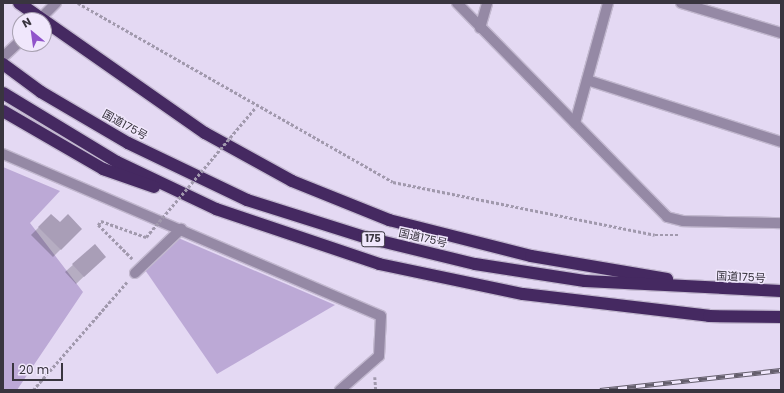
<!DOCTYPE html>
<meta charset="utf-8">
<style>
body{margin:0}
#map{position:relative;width:784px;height:393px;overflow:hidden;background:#e4d9f3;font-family:Poppins,"Noto Sans JP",sans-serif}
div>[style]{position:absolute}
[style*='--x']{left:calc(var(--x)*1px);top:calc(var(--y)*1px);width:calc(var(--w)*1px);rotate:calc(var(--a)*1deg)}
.green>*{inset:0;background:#bca9d6}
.shadow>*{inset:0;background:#0003}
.building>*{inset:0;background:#a99eb7}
.path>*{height:2.5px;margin-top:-1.25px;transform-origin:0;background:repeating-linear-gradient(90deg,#a199ad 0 3px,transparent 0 5px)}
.roads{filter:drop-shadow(1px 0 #c2b8cf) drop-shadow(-1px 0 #c2b8cf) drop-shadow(0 1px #c2b8cf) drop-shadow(0 -1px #c2b8cf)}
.minor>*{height:10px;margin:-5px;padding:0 5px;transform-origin:5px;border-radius:5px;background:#9589a5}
.highway>*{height:12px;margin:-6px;padding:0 6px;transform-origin:6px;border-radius:6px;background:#452961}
.rail>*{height:4.5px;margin-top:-2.25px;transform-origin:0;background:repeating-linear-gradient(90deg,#f0e7fc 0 9px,#645e6c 0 18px);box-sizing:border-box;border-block:1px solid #645e6c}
.path-bridge>*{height:2.5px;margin-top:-1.25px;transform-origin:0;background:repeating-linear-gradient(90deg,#a199ad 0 3px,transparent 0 5px)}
span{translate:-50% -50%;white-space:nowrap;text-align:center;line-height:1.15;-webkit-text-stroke:3px #f0e7fc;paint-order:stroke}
.shield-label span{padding:1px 3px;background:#f0e7fc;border:1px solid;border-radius:3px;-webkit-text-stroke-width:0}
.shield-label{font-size:10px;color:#39353f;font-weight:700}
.street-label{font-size:11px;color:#39353f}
.frame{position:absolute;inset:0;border:4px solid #39353f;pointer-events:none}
.north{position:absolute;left:12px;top:12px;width:40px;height:40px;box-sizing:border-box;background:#f0e7fc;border:1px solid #a7a0b0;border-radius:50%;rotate:331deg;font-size:11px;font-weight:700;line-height:16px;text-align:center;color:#39353f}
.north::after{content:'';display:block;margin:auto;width:14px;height:18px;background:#9053ca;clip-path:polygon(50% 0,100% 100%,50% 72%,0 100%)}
.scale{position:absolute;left:12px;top:363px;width:51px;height:18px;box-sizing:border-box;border:2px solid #39353f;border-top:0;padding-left:5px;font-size:12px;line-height:14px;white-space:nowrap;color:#39353f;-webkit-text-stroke:3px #f0e7fc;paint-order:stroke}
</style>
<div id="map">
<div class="green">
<i style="clip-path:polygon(3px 167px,60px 191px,30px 223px,83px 292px,17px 390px,3px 390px)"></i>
<i style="clip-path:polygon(176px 237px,335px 305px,217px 374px,143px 267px)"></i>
</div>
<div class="shadow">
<i style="clip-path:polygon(51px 215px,60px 224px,81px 229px,53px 257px,31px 235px)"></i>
<i style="clip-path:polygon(94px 246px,97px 264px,76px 284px,65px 272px)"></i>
</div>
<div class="building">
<i style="clip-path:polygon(51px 214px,60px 222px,68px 214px,82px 229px,61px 250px,38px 227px)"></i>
<i style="clip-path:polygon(95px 244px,106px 257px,84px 277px,72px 264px)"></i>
</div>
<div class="path">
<i style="--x:78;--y:3;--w:362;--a:29.6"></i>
<i style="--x:393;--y:182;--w:267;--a:11.4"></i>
<i style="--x:655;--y:235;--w:24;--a:0"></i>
<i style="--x:132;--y:259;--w:48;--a:-135"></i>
<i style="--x:98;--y:225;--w:5;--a:-53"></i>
<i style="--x:101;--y:221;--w:48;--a:19.6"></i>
<i style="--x:375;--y:377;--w:13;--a:86"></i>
<i style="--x:33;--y:390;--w:143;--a:-49"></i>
</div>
<div class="roads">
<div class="minor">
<i style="--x:457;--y:3;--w:300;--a:45.5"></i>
<i style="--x:667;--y:217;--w:16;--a:14"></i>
<i style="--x:683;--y:221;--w:98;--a:1.2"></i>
<i style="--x:681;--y:3;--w:104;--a:16.7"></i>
<i style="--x:39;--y:20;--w:24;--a:-45"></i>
<i style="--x:480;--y:28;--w:26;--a:-74"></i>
<i style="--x:3;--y:57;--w:23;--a:-43"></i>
<i style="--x:587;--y:80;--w:204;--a:17.7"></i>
<i style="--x:575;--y:123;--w:124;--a:-74.6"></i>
<i style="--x:3;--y:154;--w:411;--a:23.2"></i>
<i style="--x:381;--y:316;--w:40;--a:92.9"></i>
<i style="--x:379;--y:356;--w:52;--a:138.9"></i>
<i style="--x:135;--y:273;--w:64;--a:-43.7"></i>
</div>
<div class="highway">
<i style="--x:19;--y:3;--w:227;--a:35"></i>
<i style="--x:205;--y:133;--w:99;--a:28.9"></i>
<i style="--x:292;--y:181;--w:105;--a:21.9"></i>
<i style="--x:389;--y:220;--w:146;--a:14.2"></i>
<i style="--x:531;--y:256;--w:138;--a:9.6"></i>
<i style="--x:3;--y:64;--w:47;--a:36.4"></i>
<i style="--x:41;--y:92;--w:101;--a:30.4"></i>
<i style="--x:128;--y:143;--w:132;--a:25.6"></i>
<i style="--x:247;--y:200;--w:123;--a:17.5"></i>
<i style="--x:364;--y:237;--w:114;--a:13.7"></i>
<i style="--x:475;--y:264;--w:111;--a:8.8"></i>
<i style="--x:585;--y:281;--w:196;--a:2.9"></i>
<i style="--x:3;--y:93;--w:133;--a:31.2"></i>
<i style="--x:117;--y:162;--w:110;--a:25.4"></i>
<i style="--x:216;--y:209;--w:172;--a:18.6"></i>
<i style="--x:379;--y:264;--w:147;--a:11.8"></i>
<i style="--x:523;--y:294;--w:187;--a:6.7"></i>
<i style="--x:709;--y:316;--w:72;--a:0.8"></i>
<i style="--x:3;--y:111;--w:116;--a:30.1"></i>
<i style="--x:103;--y:169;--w:54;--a:19.4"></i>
</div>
</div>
<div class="rail">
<i style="--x:600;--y:390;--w:182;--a:-6.3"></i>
</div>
<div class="path-bridge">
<i style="--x:146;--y:237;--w:170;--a:-49.8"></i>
</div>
<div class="shield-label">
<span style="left:373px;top:239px">175</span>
</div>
<div class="street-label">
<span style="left:125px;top:125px;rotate:29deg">国道175号</span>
<span style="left:423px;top:238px;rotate:13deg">国道175号</span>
<span style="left:741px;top:277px;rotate:3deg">国道175号</span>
</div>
<div class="frame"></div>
<div class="north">N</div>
<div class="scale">20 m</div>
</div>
